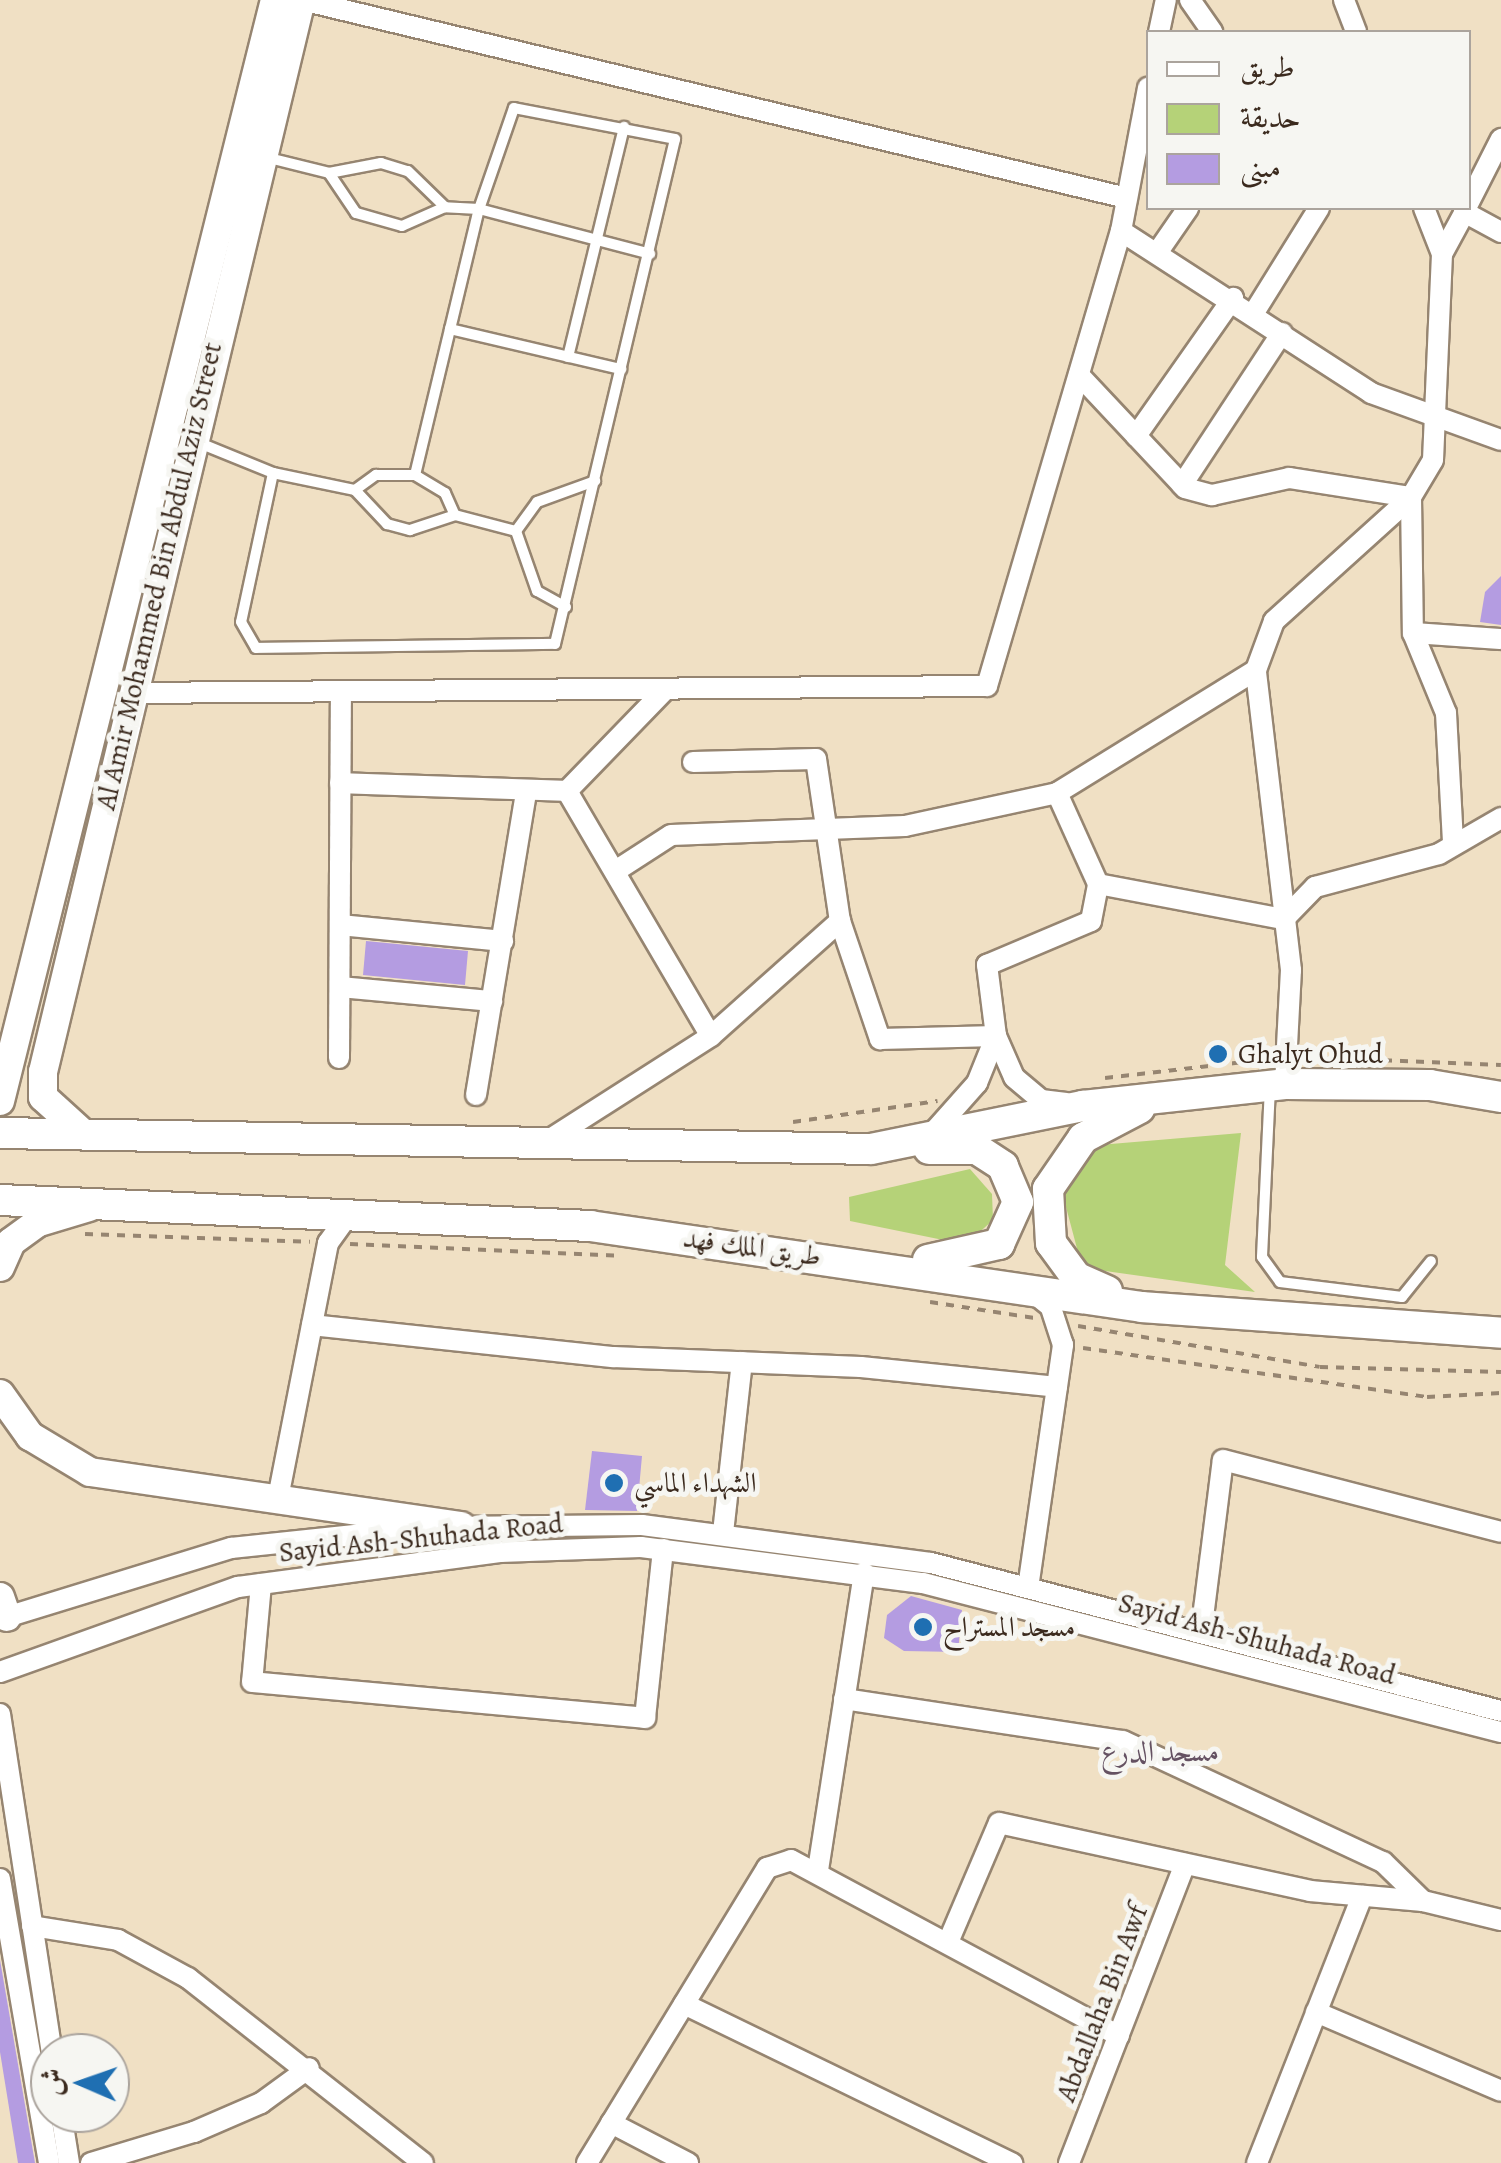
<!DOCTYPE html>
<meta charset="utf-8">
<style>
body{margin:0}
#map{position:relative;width:1501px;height:2163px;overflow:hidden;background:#f0e0c4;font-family:Alegreya,Amiri,serif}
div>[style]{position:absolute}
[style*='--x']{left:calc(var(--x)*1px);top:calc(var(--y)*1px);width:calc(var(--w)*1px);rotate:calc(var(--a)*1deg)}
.green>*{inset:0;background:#b5d278}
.building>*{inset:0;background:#b49ce1}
.path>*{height:4px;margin-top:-2px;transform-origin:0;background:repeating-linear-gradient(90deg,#968571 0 8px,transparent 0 16px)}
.roads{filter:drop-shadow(2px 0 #968571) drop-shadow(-2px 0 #968571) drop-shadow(0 2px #968571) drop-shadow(0 -2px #968571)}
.lane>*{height:10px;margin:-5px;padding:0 5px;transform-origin:5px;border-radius:5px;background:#fff}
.street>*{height:20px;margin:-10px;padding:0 10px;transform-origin:10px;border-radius:10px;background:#fff}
.secondary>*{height:28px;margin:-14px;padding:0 14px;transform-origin:14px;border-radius:14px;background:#fff}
.primary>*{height:30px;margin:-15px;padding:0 15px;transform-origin:15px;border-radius:15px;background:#fff}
.dots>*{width:28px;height:28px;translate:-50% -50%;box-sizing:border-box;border:5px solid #f6f6f2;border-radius:50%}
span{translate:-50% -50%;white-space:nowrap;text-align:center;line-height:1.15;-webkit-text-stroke:10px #f6f6f2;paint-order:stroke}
.street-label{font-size:28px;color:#3b2a1e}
.poi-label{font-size:28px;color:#3b2a1e}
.left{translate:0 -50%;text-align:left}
.neighbourhood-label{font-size:30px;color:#655262}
.legend{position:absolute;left:1146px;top:30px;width:325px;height:180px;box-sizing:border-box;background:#f6f6f2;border:2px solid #aba49d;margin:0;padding:12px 18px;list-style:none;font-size:30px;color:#3b2a1e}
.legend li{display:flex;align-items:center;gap:20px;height:50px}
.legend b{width:50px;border:2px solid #aba49d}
.north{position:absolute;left:30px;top:2033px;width:100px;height:100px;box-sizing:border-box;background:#f6f6f2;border:2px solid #aba49d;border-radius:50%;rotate:272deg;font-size:28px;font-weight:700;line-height:40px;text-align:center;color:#3b2a1e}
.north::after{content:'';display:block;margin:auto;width:35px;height:45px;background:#1f6fb2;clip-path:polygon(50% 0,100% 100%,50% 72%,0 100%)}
</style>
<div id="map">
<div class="green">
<i style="clip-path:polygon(1241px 1133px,1225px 1265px,1255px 1292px,1091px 1269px,1079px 1256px,1062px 1192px,1099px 1145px)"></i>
<i style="clip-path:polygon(970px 1169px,992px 1194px,993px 1220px,974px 1237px,953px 1242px,850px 1221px,849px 1197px)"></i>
</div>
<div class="building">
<i style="clip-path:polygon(1501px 576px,1501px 625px,1480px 622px,1485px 592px)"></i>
<i style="clip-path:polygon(366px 941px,468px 951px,465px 985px,363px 975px)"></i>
<i style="clip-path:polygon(592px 1451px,642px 1456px,637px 1511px,585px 1510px)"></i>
<i style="clip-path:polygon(911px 1596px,962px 1610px,958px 1652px,904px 1651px,884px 1638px,887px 1615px)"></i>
<i style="clip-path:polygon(0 1960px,35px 2163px,18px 2163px,0 2052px)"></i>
</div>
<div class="path">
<i style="--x:1304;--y:1057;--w:197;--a:2.3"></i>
<i style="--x:1105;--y:1078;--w:166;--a:-6.6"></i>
<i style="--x:793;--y:1122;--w:146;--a:-8.3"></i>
<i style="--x:85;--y:1234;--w:225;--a:2"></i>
<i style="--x:350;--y:1244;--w:270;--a:2.5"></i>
<i style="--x:930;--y:1302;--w:106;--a:8.7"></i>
<i style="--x:1078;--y:1326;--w:245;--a:9.6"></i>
<i style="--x:1320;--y:1367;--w:181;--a:1.6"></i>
<i style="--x:1083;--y:1348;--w:347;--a:8.1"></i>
<i style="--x:1427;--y:1397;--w:74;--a:-3.1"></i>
</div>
<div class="roads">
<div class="lane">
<i style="--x:265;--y:157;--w:66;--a:14"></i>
<i style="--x:329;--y:173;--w:53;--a:-10.9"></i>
<i style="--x:381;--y:163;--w:28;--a:17"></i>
<i style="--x:408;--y:171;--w:52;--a:44.2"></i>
<i style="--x:450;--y:329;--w:176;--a:13.2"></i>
<i style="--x:568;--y:357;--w:237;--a:-76.3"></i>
<i style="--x:197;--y:442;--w:82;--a:22.2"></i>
<i style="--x:273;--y:473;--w:152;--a:102.1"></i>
<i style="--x:241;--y:622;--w:30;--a:60"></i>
<i style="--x:256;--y:648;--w:299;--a:-0.8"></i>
<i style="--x:555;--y:644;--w:519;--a:-76.63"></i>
<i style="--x:675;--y:139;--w:164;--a:-169.1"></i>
<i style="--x:514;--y:108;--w:107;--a:109.1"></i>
<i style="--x:479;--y:209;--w:34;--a:-177"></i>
<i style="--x:445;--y:207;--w:47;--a:156.2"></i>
<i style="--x:402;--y:226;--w:48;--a:-164.2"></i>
<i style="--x:356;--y:213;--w:48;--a:-124"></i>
<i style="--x:273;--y:473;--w:84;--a:11.7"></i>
<i style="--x:355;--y:490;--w:47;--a:46.7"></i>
<i style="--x:387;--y:524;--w:24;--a:15"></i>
<i style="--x:410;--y:530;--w:47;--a:-18.4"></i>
<i style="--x:455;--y:515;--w:63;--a:14.7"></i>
<i style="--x:415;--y:475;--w:274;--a:-76.5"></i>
<i style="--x:479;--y:209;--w:177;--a:14.7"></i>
<i style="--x:355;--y:490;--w:26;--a:-36"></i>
<i style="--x:376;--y:475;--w:39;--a:0"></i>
<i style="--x:415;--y:475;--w:35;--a:31"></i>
<i style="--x:445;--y:493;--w:24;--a:66"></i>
<i style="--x:566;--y:607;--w:33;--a:-151"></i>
<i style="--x:537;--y:591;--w:64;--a:-109.3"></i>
<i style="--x:516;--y:531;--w:36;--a:-54"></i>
<i style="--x:537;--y:502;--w:62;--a:-19.9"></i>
<i style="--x:1270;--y:1087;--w:170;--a:92.7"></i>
<i style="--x:1262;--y:1257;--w:31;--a:54"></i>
<i style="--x:1280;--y:1282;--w:123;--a:7"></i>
<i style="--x:1402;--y:1297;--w:46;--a:-51.1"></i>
</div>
<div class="street">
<i style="--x:302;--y:0;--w:848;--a:13.5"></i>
<i style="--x:1190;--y:0;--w:39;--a:55"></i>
<i style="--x:1344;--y:0;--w:34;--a:69"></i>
<i style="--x:1159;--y:32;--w:33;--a:-78"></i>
<i style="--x:1468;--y:204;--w:73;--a:-63.1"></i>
<i style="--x:1424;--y:208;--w:49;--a:68.6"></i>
<i style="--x:1464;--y:212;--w:42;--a:28.4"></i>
<i style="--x:1121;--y:231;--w:298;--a:32.9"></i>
<i style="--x:1371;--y:393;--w:138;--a:19.9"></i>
<i style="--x:1157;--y:253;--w:55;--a:-55.4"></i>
<i style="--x:1255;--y:311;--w:121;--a:-58.1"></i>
<i style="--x:1079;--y:375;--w:155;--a:46.8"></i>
<i style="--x:1185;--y:488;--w:28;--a:15"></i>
<i style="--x:1212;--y:495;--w:79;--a:-12.4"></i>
<i style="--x:1289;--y:478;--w:123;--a:8.9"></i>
<i style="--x:1411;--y:497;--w:136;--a:89.2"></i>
<i style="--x:1413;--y:633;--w:87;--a:67.6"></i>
<i style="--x:1446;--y:713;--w:130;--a:86.9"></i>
<i style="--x:1136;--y:436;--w:169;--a:-54.9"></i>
<i style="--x:1182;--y:485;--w:182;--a:-56.7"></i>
<i style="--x:1413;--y:633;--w:88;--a:3.9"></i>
<i style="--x:131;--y:693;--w:856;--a:-0.47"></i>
<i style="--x:987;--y:686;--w:474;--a:-73.6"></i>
<i style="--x:1121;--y:231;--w:146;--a:-79.3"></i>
<i style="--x:693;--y:762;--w:123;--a:-1.4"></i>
<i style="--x:816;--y:759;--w:164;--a:81.6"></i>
<i style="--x:840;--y:921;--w:125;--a:71.3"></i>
<i style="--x:880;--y:1039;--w:116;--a:-1.5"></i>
<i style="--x:340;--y:783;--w:227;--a:2"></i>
<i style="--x:567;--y:791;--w:284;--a:59.6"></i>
<i style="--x:567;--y:791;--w:142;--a:-45.9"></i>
<i style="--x:1057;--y:793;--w:100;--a:65.7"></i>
<i style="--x:1098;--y:884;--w:189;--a:10.7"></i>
<i style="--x:1284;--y:919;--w:45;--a:-45.9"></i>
<i style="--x:1315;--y:887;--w:128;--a:-14.9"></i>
<i style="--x:1439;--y:854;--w:72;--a:-30.1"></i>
<i style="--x:617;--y:870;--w:64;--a:-32.9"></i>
<i style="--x:671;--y:835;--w:234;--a:-2.2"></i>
<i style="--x:905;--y:826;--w:156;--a:-12.2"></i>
<i style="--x:1057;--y:793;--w:234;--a:-31.7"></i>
<i style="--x:340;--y:925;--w:164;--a:5.6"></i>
<i style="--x:340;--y:987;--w:153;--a:5.3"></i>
<i style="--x:339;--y:1058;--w:367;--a:-89.7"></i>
<i style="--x:1285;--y:1084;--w:114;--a:-87"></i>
<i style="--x:1291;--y:970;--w:302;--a:-96.7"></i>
<i style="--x:1256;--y:670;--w:52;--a:-69.8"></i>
<i style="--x:1274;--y:621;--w:185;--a:-42.1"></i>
<i style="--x:1411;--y:497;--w:43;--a:-59.3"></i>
<i style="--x:1433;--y:460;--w:206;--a:-87.5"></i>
<i style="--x:1442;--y:254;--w:52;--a:-61.5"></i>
<i style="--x:476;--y:1095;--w:305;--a:-80.6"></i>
<i style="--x:1066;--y:1103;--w:25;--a:-173"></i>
<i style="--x:1041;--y:1100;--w:35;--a:-140"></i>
<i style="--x:1014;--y:1077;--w:45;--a:-113.7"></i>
<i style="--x:996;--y:1036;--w:72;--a:-97.2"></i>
<i style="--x:987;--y:965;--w:113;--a:-22.9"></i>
<i style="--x:1091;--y:921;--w:38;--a:-79"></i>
<i style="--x:930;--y:1136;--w:71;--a:-48.4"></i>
<i style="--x:977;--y:1083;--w:51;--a:-68"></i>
<i style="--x:544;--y:1143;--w:198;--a:-32.6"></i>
<i style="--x:711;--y:1036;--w:173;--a:-41.7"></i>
<i style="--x:312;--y:1325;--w:303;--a:6.1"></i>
<i style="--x:613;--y:1357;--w:248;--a:2.3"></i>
<i style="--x:861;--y:1367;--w:197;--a:5.8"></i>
<i style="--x:278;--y:1498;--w:260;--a:-78.9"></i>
<i style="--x:328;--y:1243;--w:34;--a:-54"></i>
<i style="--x:450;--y:1527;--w:192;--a:-0.6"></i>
<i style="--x:642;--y:1525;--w:291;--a:7.5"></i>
<i style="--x:931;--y:1563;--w:589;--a:14.56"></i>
<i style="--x:723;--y:1533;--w:172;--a:-83.7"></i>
<i style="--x:261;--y:1584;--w:98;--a:95.2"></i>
<i style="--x:252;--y:1682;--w:395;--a:5.2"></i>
<i style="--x:645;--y:1718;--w:170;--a:-83.9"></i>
<i style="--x:1028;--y:1588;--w:246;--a:-81.8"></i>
<i style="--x:1063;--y:1345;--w:40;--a:-108"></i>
<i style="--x:1051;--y:1307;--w:22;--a:-141"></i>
<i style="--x:0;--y:1619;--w:242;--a:-17.1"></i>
<i style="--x:231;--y:1548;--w:191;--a:-6"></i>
<i style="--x:1201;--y:1633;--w:174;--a:-82.8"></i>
<i style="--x:1223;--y:1460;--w:287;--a:14.5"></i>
<i style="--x:0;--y:1672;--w:253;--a:-19.7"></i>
<i style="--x:238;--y:1587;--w:264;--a:-7.6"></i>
<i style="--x:500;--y:1552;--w:141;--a:-2"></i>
<i style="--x:641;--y:1547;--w:284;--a:7.3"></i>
<i style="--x:923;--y:1583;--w:597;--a:14.46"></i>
<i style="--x:844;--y:1699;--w:282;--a:8.6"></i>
<i style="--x:1123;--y:1741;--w:287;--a:25"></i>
<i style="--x:1383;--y:1862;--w:56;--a:44.3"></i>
<i style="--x:0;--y:1714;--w:343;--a:81.3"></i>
<i style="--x:818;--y:1870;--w:301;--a:-81.2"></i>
<i style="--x:0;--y:1879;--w:288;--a:80.2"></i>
<i style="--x:32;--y:1926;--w:87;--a:9.2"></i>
<i style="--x:118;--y:1940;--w:80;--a:28.5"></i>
<i style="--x:188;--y:1978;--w:299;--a:38.2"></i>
<i style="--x:949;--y:1940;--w:127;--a:-66.9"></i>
<i style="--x:999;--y:1823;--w:318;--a:12.3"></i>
<i style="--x:1310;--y:1891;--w:113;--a:5.1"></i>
<i style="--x:1423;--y:1901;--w:80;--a:13.7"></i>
<i style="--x:684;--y:2004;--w:365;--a:25.9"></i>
<i style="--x:1316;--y:2012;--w:201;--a:23.1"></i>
<i style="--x:61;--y:2113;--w:51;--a:80.9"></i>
<i style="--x:611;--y:2123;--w:87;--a:27.5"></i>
<i style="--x:91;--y:2163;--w:108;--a:-16.8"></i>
<i style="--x:194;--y:2132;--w:73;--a:-23.4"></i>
<i style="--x:261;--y:2103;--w:59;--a:-36.1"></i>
<i style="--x:587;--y:2163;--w:346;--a:-58.6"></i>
<i style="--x:767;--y:1868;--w:25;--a:-18"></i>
<i style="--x:791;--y:1860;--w:372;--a:28.2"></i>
<i style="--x:1069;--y:2163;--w:321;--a:-68.8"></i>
<i style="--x:1257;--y:2163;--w:287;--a:-68.5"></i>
</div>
<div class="secondary">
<i style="--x:0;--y:1101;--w:1135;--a:-75.98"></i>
<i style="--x:86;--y:1136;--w:58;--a:-137.8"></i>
<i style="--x:43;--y:1097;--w:25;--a:-90"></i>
<i style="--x:43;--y:1072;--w:1103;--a:-76.47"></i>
<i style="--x:0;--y:1267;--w:27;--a:-66"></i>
<i style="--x:11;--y:1242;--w:34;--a:-36"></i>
<i style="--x:39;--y:1222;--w:52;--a:-16.7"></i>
<i style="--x:0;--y:1394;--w:52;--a:54.5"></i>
<i style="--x:30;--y:1436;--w:70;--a:31"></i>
<i style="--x:90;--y:1472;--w:375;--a:8.3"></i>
<i style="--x:0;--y:1597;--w:21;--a:71"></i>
</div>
<div class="primary">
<i style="--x:0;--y:1133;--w:871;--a:1.05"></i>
<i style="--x:871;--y:1149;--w:216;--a:-11.5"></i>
<i style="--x:1083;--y:1106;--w:203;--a:-6.2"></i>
<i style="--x:1285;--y:1084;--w:145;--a:0.4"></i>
<i style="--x:1430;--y:1085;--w:72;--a:9.6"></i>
<i style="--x:0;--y:1200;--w:591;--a:2.52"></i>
<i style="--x:590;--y:1226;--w:558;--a:8.35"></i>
<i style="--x:1142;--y:1307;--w:360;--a:4.1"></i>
<i style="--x:928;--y:1260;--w:73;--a:-12.7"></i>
<i style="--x:999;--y:1244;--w:46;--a:-65.7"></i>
<i style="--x:1018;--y:1202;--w:39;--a:-113"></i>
<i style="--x:1003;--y:1166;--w:31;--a:-147"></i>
<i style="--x:977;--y:1149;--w:48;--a:180"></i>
<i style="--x:1107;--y:1291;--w:34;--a:-156"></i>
<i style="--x:1076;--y:1277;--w:42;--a:-126.3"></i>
<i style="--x:1051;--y:1243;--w:54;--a:-93.2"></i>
<i style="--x:1048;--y:1189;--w:62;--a:-55.5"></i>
<i style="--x:1083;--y:1138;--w:64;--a:-27.8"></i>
</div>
</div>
<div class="dots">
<i style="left:1218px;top:1054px;background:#1f6fb2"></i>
<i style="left:614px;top:1483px;background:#1f6fb2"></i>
<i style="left:923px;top:1627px;background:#1f6fb2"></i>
</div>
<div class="street-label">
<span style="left:159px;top:576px;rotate:-77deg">Al Amir Mohammed Bin Abdul Aziz Street</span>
<span style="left:752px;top:1247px;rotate:8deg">طريق الملك فهد</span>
<span style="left:421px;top:1538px;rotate:-6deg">Sayid Ash-Shuhada Road</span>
<span style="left:1257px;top:1639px;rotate:15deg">Sayid Ash-Shuhada Road</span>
<span style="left:1102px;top:2003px;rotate:-69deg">Abdallaha Bin Awf</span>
</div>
<div class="poi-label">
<span class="left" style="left:1238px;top:1054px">Ghalyt Ohud</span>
<span class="left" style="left:634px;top:1483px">الشهداء الماسي</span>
<span class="left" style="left:943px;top:1627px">مسجد المستراح</span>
</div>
<div class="neighbourhood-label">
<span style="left:1160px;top:1751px">مسجد الدرع</span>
</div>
<ul class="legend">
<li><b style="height:12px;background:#fff"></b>طريق</li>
<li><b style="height:28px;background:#b5d278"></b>حديقة</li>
<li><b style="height:28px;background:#b49ce1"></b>مبنى</li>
</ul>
<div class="north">ش</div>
</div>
